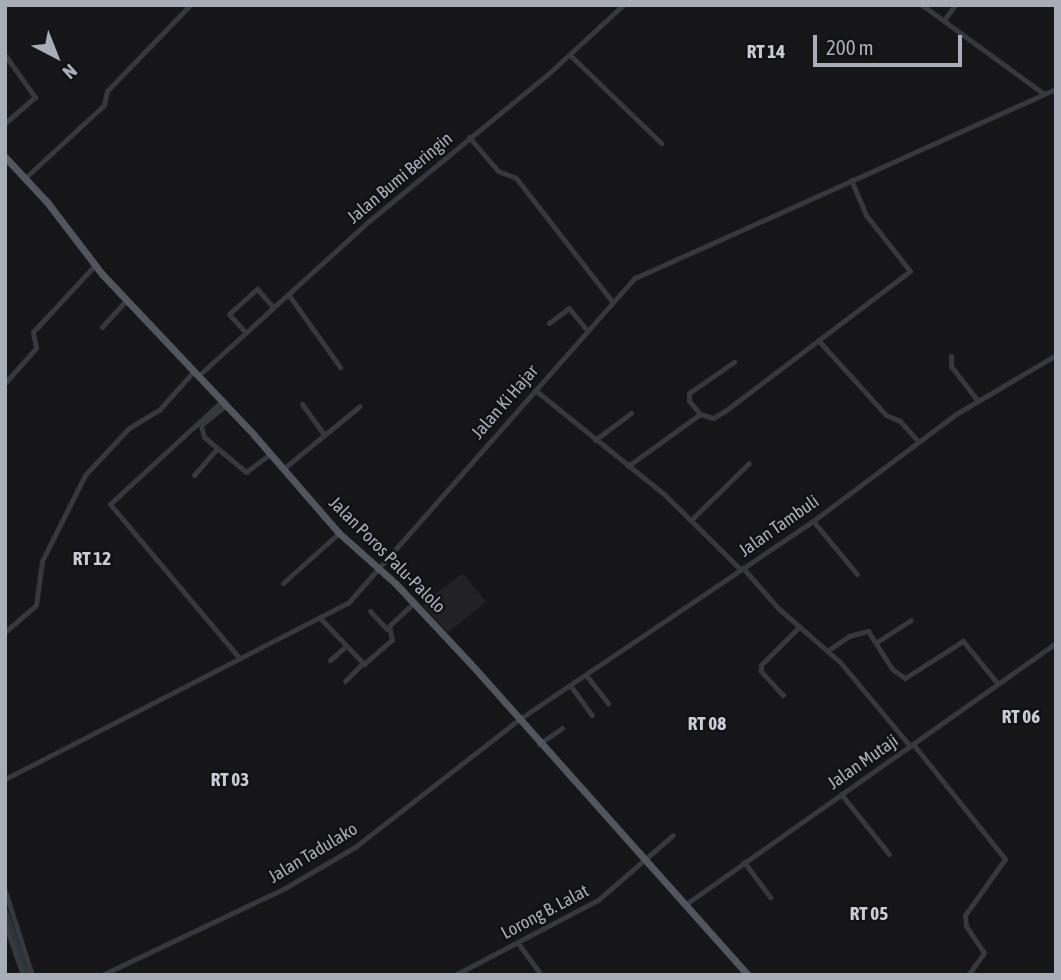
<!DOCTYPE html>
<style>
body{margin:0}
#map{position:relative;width:1061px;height:980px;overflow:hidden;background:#161618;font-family:"Asap Condensed",sans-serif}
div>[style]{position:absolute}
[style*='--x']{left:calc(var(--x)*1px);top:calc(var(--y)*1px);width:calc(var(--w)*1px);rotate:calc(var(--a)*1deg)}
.built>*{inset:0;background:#222225}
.canal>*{height:5px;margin:-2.5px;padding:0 2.5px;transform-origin:2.5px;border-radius:2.5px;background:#2c353c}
.minor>*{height:5px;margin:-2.5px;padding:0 2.5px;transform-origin:2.5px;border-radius:2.5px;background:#37383d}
.major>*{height:7px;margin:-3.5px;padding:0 3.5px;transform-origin:3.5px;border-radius:3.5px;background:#53555c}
span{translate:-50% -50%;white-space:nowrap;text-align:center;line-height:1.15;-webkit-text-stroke:5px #111113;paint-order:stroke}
.street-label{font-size:18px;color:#a8adb8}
.neighbourhood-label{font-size:19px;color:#c9ccd4;font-weight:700}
.frame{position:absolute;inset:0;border:7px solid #a8adb8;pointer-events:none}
.north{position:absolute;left:21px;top:21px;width:70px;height:70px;-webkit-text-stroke:5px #111113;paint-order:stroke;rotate:138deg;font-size:19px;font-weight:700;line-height:28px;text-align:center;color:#a8adb8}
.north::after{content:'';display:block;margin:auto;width:24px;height:32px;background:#a8adb8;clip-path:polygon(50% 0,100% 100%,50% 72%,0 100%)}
.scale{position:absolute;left:813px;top:35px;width:149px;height:32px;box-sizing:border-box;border:4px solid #a8adb8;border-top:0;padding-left:9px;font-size:21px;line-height:24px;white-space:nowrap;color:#a8adb8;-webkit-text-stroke:5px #111113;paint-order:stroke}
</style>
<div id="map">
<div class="built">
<i style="clip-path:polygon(463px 573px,486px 602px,448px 633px,422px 604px)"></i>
</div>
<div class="canal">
<i style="--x:5;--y:910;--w:69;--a:71.3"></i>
</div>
<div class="minor">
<i style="--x:922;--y:5;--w:151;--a:36.1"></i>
<i style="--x:944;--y:20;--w:19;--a:-54"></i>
<i style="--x:5;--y:55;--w:52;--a:54.5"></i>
<i style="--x:35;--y:97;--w:40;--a:139"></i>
<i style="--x:570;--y:55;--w:127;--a:44"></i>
<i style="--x:469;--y:137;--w:45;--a:49.5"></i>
<i style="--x:498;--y:171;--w:19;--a:21"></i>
<i style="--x:516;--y:178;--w:155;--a:52.1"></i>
<i style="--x:25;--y:178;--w:108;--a:-42.7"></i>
<i style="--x:104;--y:105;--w:14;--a:-78"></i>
<i style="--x:107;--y:91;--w:120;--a:-46"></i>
<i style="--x:288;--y:294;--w:90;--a:54.5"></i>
<i style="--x:549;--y:323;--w:25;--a:-37"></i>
<i style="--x:569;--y:308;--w:27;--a:51"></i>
<i style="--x:102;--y:327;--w:36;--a:-48"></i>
<i style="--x:246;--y:333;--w:25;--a:-132"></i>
<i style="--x:229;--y:314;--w:38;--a:-42"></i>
<i style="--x:257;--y:289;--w:24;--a:48"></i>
<i style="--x:818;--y:340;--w:101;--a:47.8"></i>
<i style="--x:886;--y:415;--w:15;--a:23"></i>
<i style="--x:900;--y:421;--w:27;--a:48"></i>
<i style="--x:951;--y:356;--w:10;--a:90"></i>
<i style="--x:951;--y:366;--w:44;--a:52.4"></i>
<i style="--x:198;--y:376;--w:231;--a:-42.2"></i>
<i style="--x:369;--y:221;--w:230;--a:-39.4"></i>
<i style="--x:547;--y:75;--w:103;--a:-42.6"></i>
<i style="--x:5;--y:383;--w:47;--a:-48.5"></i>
<i style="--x:36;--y:348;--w:16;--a:-101"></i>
<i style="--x:33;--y:332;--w:91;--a:-47.2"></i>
<i style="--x:535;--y:390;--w:166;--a:38.9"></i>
<i style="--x:664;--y:494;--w:108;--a:44.6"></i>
<i style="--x:222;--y:401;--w:152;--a:137.4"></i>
<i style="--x:110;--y:504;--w:201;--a:50"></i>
<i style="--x:302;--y:404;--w:37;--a:54"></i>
<i style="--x:226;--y:405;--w:32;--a:141"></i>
<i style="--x:201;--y:425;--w:12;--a:76"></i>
<i style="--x:204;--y:437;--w:55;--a:39.8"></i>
<i style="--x:246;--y:472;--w:30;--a:-37"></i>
<i style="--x:700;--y:414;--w:17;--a:-130"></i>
<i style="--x:689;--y:401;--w:8;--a:-90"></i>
<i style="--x:689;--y:393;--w:55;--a:-34.6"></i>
<i style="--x:595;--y:440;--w:45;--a:-36.9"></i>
<i style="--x:628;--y:466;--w:89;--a:-35.8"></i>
<i style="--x:700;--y:414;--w:14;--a:17"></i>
<i style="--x:713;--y:418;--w:14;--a:-30"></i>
<i style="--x:725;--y:411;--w:232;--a:-37.1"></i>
<i style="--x:910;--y:271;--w:71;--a:-128.2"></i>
<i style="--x:866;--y:215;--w:38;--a:-113"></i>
<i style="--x:283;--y:469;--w:99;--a:-39.3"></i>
<i style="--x:194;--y:475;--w:33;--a:-49"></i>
<i style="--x:691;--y:520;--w:81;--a:-44.5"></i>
<i style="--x:813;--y:521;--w:69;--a:50.3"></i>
<i style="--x:743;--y:568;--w:53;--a:48.8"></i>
<i style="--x:778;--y:608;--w:82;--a:41.1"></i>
<i style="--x:840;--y:662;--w:109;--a:50.2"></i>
<i style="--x:283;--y:583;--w:75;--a:-41.8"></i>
<i style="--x:370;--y:611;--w:25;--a:47"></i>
<i style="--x:320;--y:618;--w:64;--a:46.3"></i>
<i style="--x:364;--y:664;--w:37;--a:-41"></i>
<i style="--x:392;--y:640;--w:14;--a:-102"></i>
<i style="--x:389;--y:626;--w:34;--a:-43"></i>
<i style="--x:5;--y:632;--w:41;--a:-41.1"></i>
<i style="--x:36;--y:605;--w:44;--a:-82.2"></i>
<i style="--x:42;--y:561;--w:96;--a:-63.4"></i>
<i style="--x:85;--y:475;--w:64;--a:-46.9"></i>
<i style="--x:129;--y:428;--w:35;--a:-31"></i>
<i style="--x:159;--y:410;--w:51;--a:-48.2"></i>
<i style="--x:877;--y:642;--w:40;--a:-32.9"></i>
<i style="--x:827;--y:651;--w:27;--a:-34"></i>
<i style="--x:849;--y:636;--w:20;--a:-15"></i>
<i style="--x:868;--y:631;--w:45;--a:57.7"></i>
<i style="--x:892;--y:669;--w:16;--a:35"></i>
<i style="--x:905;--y:678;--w:69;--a:-32.5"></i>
<i style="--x:963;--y:641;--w:55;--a:50.9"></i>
<i style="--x:330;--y:660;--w:20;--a:-41"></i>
<i style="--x:586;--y:675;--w:36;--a:52"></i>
<i style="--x:345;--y:681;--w:24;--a:-45"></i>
<i style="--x:570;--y:685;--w:37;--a:54"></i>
<i style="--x:783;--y:695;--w:33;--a:-133"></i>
<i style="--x:761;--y:671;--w:6;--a:-90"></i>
<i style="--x:761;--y:665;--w:54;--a:-45"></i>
<i style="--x:539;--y:744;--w:28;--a:-35"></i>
<i style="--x:913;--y:744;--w:147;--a:51.3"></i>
<i style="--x:1005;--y:859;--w:69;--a:125.5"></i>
<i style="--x:965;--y:915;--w:11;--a:85"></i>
<i style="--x:966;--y:926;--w:32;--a:56"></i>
<i style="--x:984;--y:953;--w:27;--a:126"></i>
<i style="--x:5;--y:779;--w:386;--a:-27.2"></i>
<i style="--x:348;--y:603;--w:434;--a:-48.6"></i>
<i style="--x:635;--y:278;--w:461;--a:-24.2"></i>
<i style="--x:841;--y:794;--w:77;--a:51.3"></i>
<i style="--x:744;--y:862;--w:44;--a:53.4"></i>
<i style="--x:5;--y:891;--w:88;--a:72.2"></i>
<i style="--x:686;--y:904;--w:453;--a:-35.2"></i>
<i style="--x:5;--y:924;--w:54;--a:70.6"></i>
<i style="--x:518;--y:943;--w:39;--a:54"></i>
<i style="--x:102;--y:975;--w:203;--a:-25.4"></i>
<i style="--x:285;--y:888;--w:81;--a:-30.4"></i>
<i style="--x:355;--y:847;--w:207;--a:-37.9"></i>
<i style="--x:518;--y:720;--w:356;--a:-34"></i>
<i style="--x:813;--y:521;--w:179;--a:-36.8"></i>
<i style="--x:956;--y:414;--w:116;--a:-30.5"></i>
<i style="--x:455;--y:975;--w:161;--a:-27.7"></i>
<i style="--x:598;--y:900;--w:99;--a:-40.9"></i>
</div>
<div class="major">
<i style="--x:5;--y:157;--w:62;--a:47"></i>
<i style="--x:47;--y:202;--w:91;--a:52.6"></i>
<i style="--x:102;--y:274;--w:221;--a:46.6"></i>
<i style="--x:254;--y:435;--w:130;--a:49.1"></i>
<i style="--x:339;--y:533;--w:76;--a:41.8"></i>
<i style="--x:396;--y:584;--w:108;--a:46.9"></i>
<i style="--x:470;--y:663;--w:418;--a:48.3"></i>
</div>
<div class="street-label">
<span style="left:400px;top:178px;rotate:-40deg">Jalan Bumi Beringin</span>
<span style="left:505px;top:402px;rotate:-49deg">Jalan Ki Hajar</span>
<span style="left:779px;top:526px;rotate:-35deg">Jalan Tambuli</span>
<span style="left:387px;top:555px;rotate:45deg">Jalan Poros Palu-Palolo</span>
<span style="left:863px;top:762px;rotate:-35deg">Jalan Mutaji</span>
<span style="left:313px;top:853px;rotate:-31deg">Jalan Tadulako</span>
<span style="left:545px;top:912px;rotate:-28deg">Lorong B. Lalat</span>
</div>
<div class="neighbourhood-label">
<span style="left:766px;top:52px">RT 14</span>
<span style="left:92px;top:559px">RT 12</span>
<span style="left:1021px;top:717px">RT 06</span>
<span style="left:707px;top:724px">RT 08</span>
<span style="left:230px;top:780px">RT 03</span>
<span style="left:869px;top:914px">RT 05</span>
</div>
<div class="frame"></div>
<div class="north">N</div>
<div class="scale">200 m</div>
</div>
